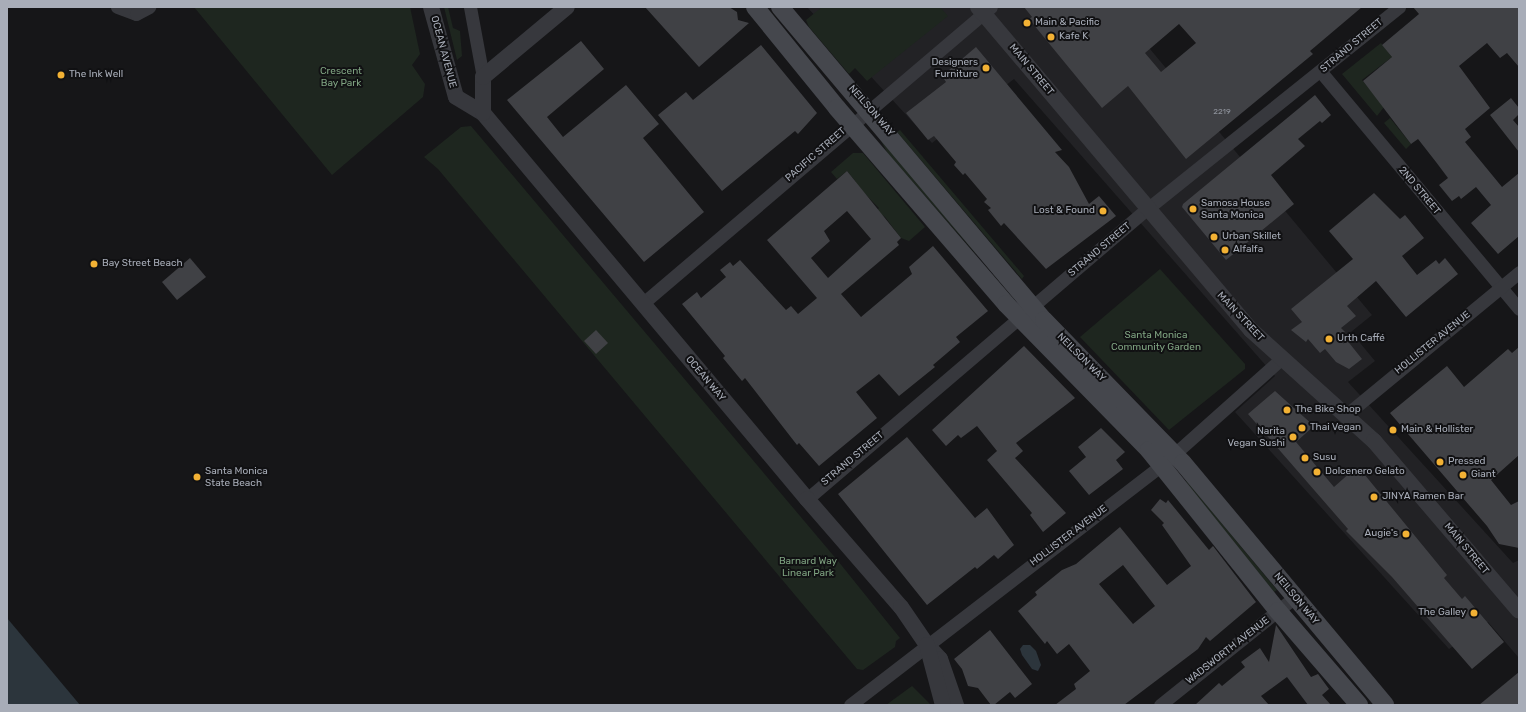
<!DOCTYPE html>
<meta charset="utf-8">
<style>
body{margin:0}
#map{position:relative;width:1526px;height:712px;overflow:hidden;background:#161618;font-family:Rubik,sans-serif}
div>[style]{position:absolute}
[style*='--x']{left:calc(var(--x)*1px);top:calc(var(--y)*1px);width:calc(var(--w)*1px);rotate:calc(var(--a)*1deg)}
.built>*{inset:0;background:#222225}
.green>*{inset:0;background:#1e261f}
.water>*{inset:0;background:#2c353c}
.building>*{inset:0;background:#404145}
.minor>*{height:13px;margin:-6.5px;padding:0 6.5px;transform-origin:6.5px;border-radius:6.5px;background:#37383d}
.tertiary>*{height:16px;margin:-8px;padding:0 8px;transform-origin:8px;border-radius:8px;background:#37383d}
.secondary>*{height:18px;margin:-9px;padding:0 9px;transform-origin:9px;border-radius:9px;background:#45474d}
.dots>*{width:11px;height:11px;translate:-50% -50%;box-sizing:border-box;border:2px solid #111113;border-radius:50%}
span{translate:-50% -50%;white-space:nowrap;text-align:center;line-height:1.15;-webkit-text-stroke:4px #111113;paint-order:stroke}
.number-label{font-size:8px;color:#8e929b}
.number-label span{-webkit-text-stroke-width:0}
.poi-label{font-size:10px;color:#a8adb8}
.left{translate:0 -50%;text-align:left}
.right{translate:-100% -50%;text-align:right}
.street-label{font-size:10px;color:#a8adb8}
.park-label{font-size:10px;color:#7fa381}
.frame{position:absolute;inset:0;border:8px solid #a8adb8;pointer-events:none}
</style>
<div id="map">
<div class="built">
<i style="clip-path:polygon(807px 7px,1115px 7px,1372px 315px,1351px 332px,1375px 361px,1348px 382px,1513px 563px,1519px 560px,1519px 658px,1488px 622px,1449px 649px,1235px 412px,1275px 376px,1014px 79px,932px 143px)"></i>
</div>
<div class="green">
<i style="clip-path:polygon(194px 7px,410px 7px,420px 54px,412px 65px,425px 84px,423px 97px,332px 175px)"></i>
<i style="clip-path:polygon(444px 7px,448px 7px,453px 28px,460px 31px,462px 56px,457px 60px)"></i>
<i style="clip-path:polygon(822px 7px,940px 7px,948px 16px,867px 81px,855px 68px,849px 74px,809px 27px,806px 20px)"></i>
<i style="clip-path:polygon(1381px 43px,1392px 57px,1362px 80px,1384px 107px,1377px 116px,1342px 74px)"></i>
<i style="clip-path:polygon(1390px 118px,1411px 144px,1406px 149px,1384px 123px)"></i>
<i style="clip-path:polygon(471px 126px,838px 561px,900px 638px,896px 641px,895px 647px,863px 670px,857px 669px,438px 169px,424px 157px,461px 127px)"></i>
<i style="clip-path:polygon(900px 130px,1024px 276px,1022px 279px,897px 132px)"></i>
<i style="clip-path:polygon(880px 139px,977px 253px,976px 254px,888px 154px)"></i>
<i style="clip-path:polygon(853px 153px,863px 153px,925px 227px,909px 241px,901px 238px,885px 217px,876px 211px,879px 208px,855px 184px,856px 182px,847px 171px,837px 179px,831px 172px)"></i>
<i style="clip-path:polygon(1160px 269px,1245px 364px,1245px 369px,1169px 430px,1080px 337px)"></i>
<i style="clip-path:polygon(1185px 479px,1277px 590px,1274px 592px,1189px 487px)"></i>
<i style="clip-path:polygon(912px 686px,931px 705px,886px 705px)"></i>
</div>
<div class="water">
<i style="clip-path:polygon(7px 618px,80px 705px,7px 705px)"></i>
<i style="clip-path:polygon(1023px 645px,1030px 645px,1036px 651px,1041px 665px,1038px 671px,1032px 669px,1022px 655px,1020px 649px)"></i>
</div>
<div class="building">
<i style="clip-path:polygon(645px 7px,729px 7px,737px 12px,738px 20px,749px 23px,699px 67px)"></i>
<i style="clip-path:polygon(evenodd,1024px 7px,1362px 7px,1310px 51px,1313px 54px,1186px 159px,1128px 86px,1102px 108px,1029px 19px,1032px 17px,1024px 7px,1179px 24px,1196px 43px,1161px 72px,1145px 53px,1179px 24px)"></i>
<i style="clip-path:polygon(1413px 7px,1519px 7px,1519px 67px,1507px 53px,1500px 58px,1487px 43px,1459px 66px,1490px 108px,1465px 129px,1471px 137px,1465px 142px,1502px 187px,1519px 173px,1519px 236px,1498px 254px,1471px 223px,1491px 205px,1476px 187px,1461px 199px,1459px 196px,1452px 201px,1439px 185px,1448px 178px,1436px 162px,1418px 139px,1411px 144px,1363px 81px,1392px 57px,1382px 45px,1419px 14px)"></i>
<i style="clip-path:polygon(581px 41px,604px 69px,547px 117px,563px 137px,626px 85px,659px 124px,643px 138px,704px 212px,644px 262px,507px 100px)"></i>
<i style="clip-path:polygon(761px 45px,817px 113px,798px 134px,795px 131px,722px 191px,658px 115px,686px 92px,693px 100px)"></i>
<i style="clip-path:polygon(976px 47px,1062px 150px,1055px 152px,1069px 167px,1089px 204px,1099px 196px,1116px 216px,1046px 269px,1004px 223px,1001px 226px,988px 210px,991px 208px,984px 202px,987px 199px,965px 173px,963px 175px,954px 165px,956px 162px,934px 136px,928px 140px,906px 113px,946px 82px,942px 76px)"></i>
<i style="clip-path:polygon(1315px 95px,1331px 115px,1322px 123px,1320px 121px,1298px 139px,1305px 146px,1271px 175px,1294px 204px,1226px 260px,1182px 207px,1183px 204px)"></i>
<i style="clip-path:polygon(1511px 98px,1519px 108px,1519px 114px,1513px 120px,1519px 127px,1519px 152px,1490px 115px)"></i>
<i style="clip-path:polygon(evenodd,847px 171px,901px 238px,897px 242px,899px 245px,841px 294px,861px 317px,912px 274px,909px 267px,933px 246px,988px 311px,956px 337px,960px 342px,933px 365px,935px 367px,899px 396px,879px 374px,856px 392px,877px 418px,819px 466px,799px 443px,797px 445px,745px 378px,742px 381px,723px 358px,725px 356px,682px 304px,697px 292px,701px 298px,726px 277px,720px 270px,730px 262px,733px 266px,740px 260px,786px 310px,791px 306px,798px 314px,817px 298px,767px 240px,847px 171px,847px 211px,871px 239px,828px 278px,811px 258px,830px 241px,824px 231px,847px 211px)"></i>
<i style="clip-path:polygon(1374px 193px,1400px 219px,1405px 215px,1424px 238px,1402px 256px,1417px 275px,1436px 260px,1439px 264px,1445px 258px,1458px 274px,1406px 317px,1376px 281px,1347px 306px,1356px 316px,1341px 328px,1345px 332px,1342px 334px,1362px 359px,1349px 369px,1336px 362px,1325px 349px,1320px 353px,1308px 339px,1306px 342px,1291px 330px,1302px 322px,1291px 309px,1353px 259px,1329px 231px)"></i>
<i style="clip-path:polygon(190px 258px,206px 277px,177px 300px,162px 282px)"></i>
<i style="clip-path:polygon(596px 330px,608px 343px,596px 354px,584px 341px)"></i>
<i style="clip-path:polygon(1024px 346px,1075px 398px,1016px 443px,1023px 451px,1015px 458px,1066px 513px,1043px 532px,1030px 515px,1032px 513px,987px 460px,997px 451px,977px 426px,961px 438px,958px 435px,946px 446px,932px 430px)"></i>
<i style="clip-path:polygon(1519px 347px,1519px 455px,1491px 480px,1511px 505px,1519px 501px,1519px 548px,1499px 544px,1487px 526px,1390px 413px,1447px 366px,1464px 387px,1508px 349px,1512px 353px)"></i>
<i style="clip-path:polygon(1275px 391px,1314px 426px,1296px 442px,1334px 487px,1352px 471px,1355px 474px,1360px 469px,1447px 575px,1444px 578px,1462px 599px,1465px 596px,1504px 642px,1472px 669px,1392px 577px,1346px 531px,1348px 529px,1248px 414px)"></i>
<i style="clip-path:polygon(1101px 428px,1125px 452px,1116px 460px,1123px 469px,1089px 495px,1069px 471px,1086px 457px,1078px 447px)"></i>
<i style="clip-path:polygon(907px 437px,975px 518px,987px 508px,1014px 545px,998px 559px,994px 555px,977px 569px,975px 567px,927px 605px,838px 494px)"></i>
<i style="clip-path:polygon(evenodd,1160px 499px,1166px 503px,1168px 500px,1209px 550px,1213px 546px,1256px 602px,1210px 641px,1206px 637px,1198px 649px,1124px 705px,1055px 705px,1076px 689px,1074px 684px,1090px 671px,1069px 644px,1057px 654px,1047px 641px,1045px 644px,1018px 611px,1037px 595px,1035px 592px,1062px 570px,1076px 564px,1120px 527px,1167px 585px,1191px 566px,1162px 525px,1164px 523px,1151px 510px,1160px 499px,1123px 565px,1155px 606px,1133px 624px,1099px 584px,1123px 565px)"></i>
<i style="clip-path:polygon(1276px 625px,1311px 677px,1318px 674px,1329px 689px,1322px 695px,1331px 705px,1308px 705px,1287px 677px,1261px 696px,1269px 705px,1195px 705px,1219px 683px,1222px 686px,1245px 667px,1241px 662px,1260px 648px,1269px 662px)"></i>
<i style="clip-path:polygon(990px 630px,1032px 684px,1015px 698px,1010px 692px,994px 705px,991px 705px,978px 688px,968px 686px,962px 669px,954px 659px)"></i>
<i style="clip-path:polygon(1519px 672px,1519px 705px,1479px 705px)"></i>
</div>
<div class="minor">
<i style="--x:117;--y:7;--w:20;--a:20"></i>
<i style="--x:136;--y:14;--w:15;--a:-28"></i>
<i style="--x:470;--y:7;--w:71;--a:79.5"></i>
<i style="--x:1321;--y:72;--w:309;--a:50.1"></i>
<i style="--x:642;--y:304;--w:458;--a:-40.4"></i>
<i style="--x:1347;--y:414;--w:223;--a:-39.5"></i>
<i style="--x:807;--y:499;--w:447;--a:-40.5"></i>
<i style="--x:1147;--y:209;--w:323;--a:-38.7"></i>
<i style="--x:850;--y:705;--w:394;--a:-37.6"></i>
<i style="--x:1162;--y:465;--w:159;--a:-41.7"></i>
<i style="--x:1160;--y:705;--w:173;--a:-38.7"></i>
</div>
<div class="tertiary">
<i style="--x:431;--y:7;--w:93;--a:74.5"></i>
<i style="--x:456;--y:97;--w:31;--a:31"></i>
<i style="--x:483;--y:113;--w:504;--a:49.99"></i>
<i style="--x:807;--y:499;--w:143;--a:49"></i>
<i style="--x:901;--y:607;--w:46;--a:55.6"></i>
<i style="--x:927;--y:645;--w:19;--a:47"></i>
<i style="--x:940;--y:659;--w:49;--a:70.8"></i>
<i style="--x:978;--y:7;--w:423;--a:49.8"></i>
<i style="--x:1251;--y:330;--w:166;--a:42.1"></i>
<i style="--x:1374;--y:441;--w:223;--a:49.5"></i>
<i style="--x:483;--y:113;--w:36;--a:-90"></i>
<i style="--x:483;--y:77;--w:109;--a:-39.8"></i>
<i style="--x:927;--y:645;--w:62;--a:75.1"></i>
</div>
<div class="secondary">
<i style="--x:755;--y:7;--w:130;--a:50.9"></i>
<i style="--x:837;--y:108;--w:259;--a:49.2"></i>
<i style="--x:1006;--y:304;--w:204;--a:45.6"></i>
<i style="--x:1149;--y:450;--w:206;--a:51.3"></i>
<i style="--x:1278;--y:611;--w:124;--a:49.2"></i>
<i style="--x:780;--y:7;--w:409;--a:49.9"></i>
<i style="--x:1044;--y:320;--w:199;--a:45.8"></i>
<i style="--x:1183;--y:463;--w:315;--a:50.1"></i>
</div>
<div class="dots">
<i style="left:1027px;top:23px;background:#f2b134"></i>
<i style="left:1051px;top:37px;background:#f2b134"></i>
<i style="left:986px;top:68px;background:#f2b134"></i>
<i style="left:61px;top:75px;background:#f2b134"></i>
<i style="left:1193px;top:209px;background:#f2b134"></i>
<i style="left:1103px;top:211px;background:#f2b134"></i>
<i style="left:1214px;top:237px;background:#f2b134"></i>
<i style="left:1225px;top:250px;background:#f2b134"></i>
<i style="left:94px;top:264px;background:#f2b134"></i>
<i style="left:1329px;top:339px;background:#f2b134"></i>
<i style="left:1287px;top:410px;background:#f2b134"></i>
<i style="left:1302px;top:428px;background:#f2b134"></i>
<i style="left:1393px;top:430px;background:#f2b134"></i>
<i style="left:1293px;top:437px;background:#f2b134"></i>
<i style="left:1305px;top:458px;background:#f2b134"></i>
<i style="left:1440px;top:462px;background:#f2b134"></i>
<i style="left:1317px;top:472px;background:#f2b134"></i>
<i style="left:1463px;top:475px;background:#f2b134"></i>
<i style="left:197px;top:477px;background:#f2b134"></i>
<i style="left:1374px;top:497px;background:#f2b134"></i>
<i style="left:1406px;top:534px;background:#f2b134"></i>
<i style="left:1474px;top:613px;background:#f2b134"></i>
</div>
<div class="number-label">
<span style="left:1222px;top:112px">2219</span>
</div>
<div class="poi-label">
<span class="left" style="left:1035px;top:23px">Main &amp; Pacific</span>
<span class="left" style="left:1059px;top:37px">Kafe K</span>
<span class="right" style="left:978px;top:68px">Designers<br>Furniture</span>
<span class="left" style="left:69px;top:75px">The Ink Well</span>
<span class="left" style="left:1201px;top:209px">Samosa House<br>Santa Monica</span>
<span class="right" style="left:1095px;top:211px">Lost &amp; Found</span>
<span class="left" style="left:1222px;top:237px">Urban Skillet</span>
<span class="left" style="left:1233px;top:250px">Alfalfa</span>
<span class="left" style="left:102px;top:264px">Bay Street Beach</span>
<span class="left" style="left:1337px;top:339px">Urth Caffé</span>
<span class="left" style="left:1295px;top:410px">The Bike Shop</span>
<span class="left" style="left:1310px;top:428px">Thai Vegan</span>
<span class="left" style="left:1401px;top:430px">Main &amp; Hollister</span>
<span class="right" style="left:1285px;top:437px">Narita<br>Vegan Sushi</span>
<span class="left" style="left:1313px;top:458px">Susu</span>
<span class="left" style="left:1448px;top:462px">Pressed</span>
<span class="left" style="left:205px;top:477px">Santa Monica<br>State Beach</span>
<span class="left" style="left:1325px;top:472px">Dolcenero Gelato</span>
<span class="left" style="left:1471px;top:475px">Giant</span>
<span class="left" style="left:1382px;top:497px">JINYA Ramen Bar</span>
<span class="right" style="left:1398px;top:534px">Augie's</span>
<span class="right" style="left:1466px;top:613px">The Galley</span>
</div>
<div class="street-label">
<span style="left:1352px;top:46px;rotate:-40deg">STRAND STREET</span>
<span style="left:443px;top:52px;rotate:75deg">OCEAN AVENUE</span>
<span style="left:1031px;top:70px;rotate:50deg">MAIN STREET</span>
<span style="left:871px;top:111px;rotate:49deg">NEILSON WAY</span>
<span style="left:816px;top:155px;rotate:-41deg">PACIFIC STREET</span>
<span style="left:1419px;top:191px;rotate:50deg">2ND STREET</span>
<span style="left:1100px;top:250px;rotate:-40deg">STRAND STREET</span>
<span style="left:1240px;top:317px;rotate:47deg">MAIN STREET</span>
<span style="left:1433px;top:343px;rotate:-39deg">HOLLISTER AVENUE</span>
<span style="left:1081px;top:358px;rotate:45deg">NEILSON WAY</span>
<span style="left:705px;top:379px;rotate:50deg">OCEAN WAY</span>
<span style="left:853px;top:459px;rotate:-40deg">STRAND STREET</span>
<span style="left:1069px;top:536px;rotate:-37deg">HOLLISTER AVENUE</span>
<span style="left:1466px;top:549px;rotate:50deg">MAIN STREET</span>
<span style="left:1296px;top:599px;rotate:50deg">NEILSON WAY</span>
<span style="left:1228px;top:651px;rotate:-38deg">WADSWORTH AVENUE</span>
</div>
<div class="park-label">
<span style="left:341px;top:77px">Crescent<br>Bay Park</span>
<span style="left:1156px;top:341px">Santa Monica<br>Community Garden</span>
<span style="left:808px;top:567px">Barnard Way<br>Linear Park</span>
</div>
<div class="frame"></div>
</div>
